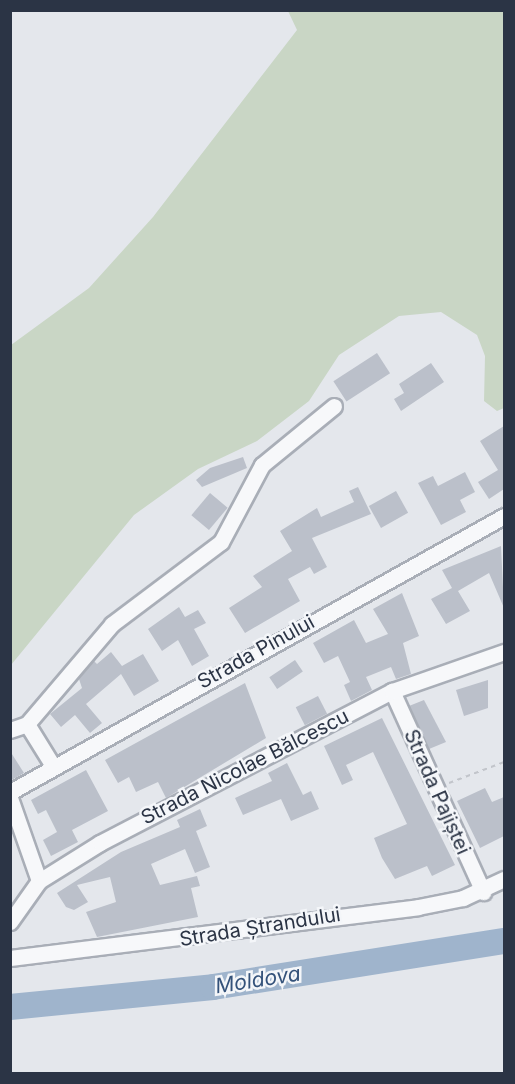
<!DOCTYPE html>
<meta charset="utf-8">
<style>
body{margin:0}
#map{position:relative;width:515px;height:1084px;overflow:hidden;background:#e4e7ec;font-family:Inter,sans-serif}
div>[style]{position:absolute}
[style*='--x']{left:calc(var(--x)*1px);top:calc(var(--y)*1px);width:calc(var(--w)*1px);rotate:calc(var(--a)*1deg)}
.green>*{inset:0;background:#c9d6c5}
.river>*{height:26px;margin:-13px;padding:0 13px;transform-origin:13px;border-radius:13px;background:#9fb4cc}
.building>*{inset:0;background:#bbc0ca;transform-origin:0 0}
.path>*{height:2px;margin-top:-1px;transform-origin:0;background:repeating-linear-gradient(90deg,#c2c5cb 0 4.5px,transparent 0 9px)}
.roads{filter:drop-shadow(2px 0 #a9aeb7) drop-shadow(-2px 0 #a9aeb7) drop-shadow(0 2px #a9aeb7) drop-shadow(0 -2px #a9aeb7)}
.minor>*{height:15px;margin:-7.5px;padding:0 7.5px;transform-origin:7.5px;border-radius:7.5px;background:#f7f8fa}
span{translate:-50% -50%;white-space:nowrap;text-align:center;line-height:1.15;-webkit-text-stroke:5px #f4f6f9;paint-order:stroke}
.street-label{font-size:20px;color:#2b3445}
.water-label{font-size:21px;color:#34527a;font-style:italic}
.frame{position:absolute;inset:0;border:12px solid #2b3445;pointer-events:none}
</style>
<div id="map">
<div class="green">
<div style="clip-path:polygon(288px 11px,504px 11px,504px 408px,497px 411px,484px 401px,485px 356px,477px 335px,441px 312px,399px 316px,339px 355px,309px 401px,257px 441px,198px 469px,134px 515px,11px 665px,11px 345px,89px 288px,153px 217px,297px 30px)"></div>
</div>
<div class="river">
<div style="--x:10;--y:1007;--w:204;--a:-5.6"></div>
<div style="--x:213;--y:987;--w:295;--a:-9"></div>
</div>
<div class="building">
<div style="left:377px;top:353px;width:24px;height:52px;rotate:57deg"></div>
<div style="clip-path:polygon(431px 363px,444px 382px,401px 411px,394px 399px,404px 393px,399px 384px)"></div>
<div style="clip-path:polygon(504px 426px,504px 489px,489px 499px,478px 482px,498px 470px,480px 441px)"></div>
<div style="clip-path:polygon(243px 457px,247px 468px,202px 487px,196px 480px,210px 468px)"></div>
<div style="clip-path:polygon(465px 472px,475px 492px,460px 500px,466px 512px,441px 525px,418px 483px,433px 476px,438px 486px)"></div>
<div style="clip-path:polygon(358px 487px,371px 514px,312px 538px,327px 567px,314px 574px,310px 567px,288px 579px,300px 601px,245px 633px,229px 608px,262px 587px,253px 576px,292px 551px,280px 531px,317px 508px,321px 517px,354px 502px,349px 491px)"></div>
<div style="left:396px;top:491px;width:25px;height:31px;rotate:61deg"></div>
<div style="left:210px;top:493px;width:23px;height:29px;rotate:40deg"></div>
<div style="clip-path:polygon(501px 546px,504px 608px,489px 573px,458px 591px,470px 611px,446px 624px,431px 599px,452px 588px,442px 570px)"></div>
<div style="clip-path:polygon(402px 593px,419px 636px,403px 643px,411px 674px,396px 679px,391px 667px,366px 677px,372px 690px,351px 701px,344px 685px,350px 682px,338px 656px,324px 663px,313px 643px,354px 620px,366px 643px,388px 634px,373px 609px)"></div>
<div style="clip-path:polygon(179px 607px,185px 617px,198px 610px,206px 623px,194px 629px,209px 656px,192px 666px,178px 640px,162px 651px,148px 629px)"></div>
<div style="clip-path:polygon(111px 652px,122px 666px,143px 654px,159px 681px,134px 696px,121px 674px,86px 704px,102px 723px,90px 733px,75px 715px,61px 727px,50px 714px,82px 688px,79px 679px,94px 661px,97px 664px)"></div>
<div style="left:295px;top:660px;width:14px;height:31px;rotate:56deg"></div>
<div style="clip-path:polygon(488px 680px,488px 708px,464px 716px,456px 690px)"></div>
<div style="clip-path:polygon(245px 683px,266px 738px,166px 798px,158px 782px,136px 792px,129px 777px,118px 783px,105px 760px)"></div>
<div style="left:318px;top:696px;width:20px;height:25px;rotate:63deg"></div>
<div style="clip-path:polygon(424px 700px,446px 742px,429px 749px,409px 706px)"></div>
<div style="clip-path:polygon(382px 718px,455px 865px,432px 876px,427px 866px,395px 879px,382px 858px,374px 838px,407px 824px,373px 752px,346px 765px,353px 780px,342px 785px,324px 746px)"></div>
<div style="clip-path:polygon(10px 751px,24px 773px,10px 781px)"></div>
<div style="clip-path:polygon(287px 763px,303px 795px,311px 791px,319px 809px,291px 821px,281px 799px,243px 815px,235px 798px,272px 781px,268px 773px)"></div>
<div style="clip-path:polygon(86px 770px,108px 811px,72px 830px,78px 842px,51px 856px,43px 840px,57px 832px,46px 810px,38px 814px,31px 800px)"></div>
<div style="clip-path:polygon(485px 788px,492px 802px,504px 797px,504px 836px,480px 848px,457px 801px)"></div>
<div style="clip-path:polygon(200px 809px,207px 826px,196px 831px,210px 867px,195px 873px,185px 849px,151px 864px,160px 885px,197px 876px,200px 886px,191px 888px,198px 917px,97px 937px,86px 912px,116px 902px,110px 877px,77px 885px,88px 902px,74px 910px,66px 907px,57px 893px,121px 852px,180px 827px,177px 820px)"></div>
</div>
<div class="path">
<div style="--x:449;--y:783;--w:59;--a:-20.9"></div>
</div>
<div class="roads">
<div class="minor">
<div style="--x:392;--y:691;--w:221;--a:65.6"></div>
<div style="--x:27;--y:724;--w:131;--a:-49.6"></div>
<div style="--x:112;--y:624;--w:136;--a:-37"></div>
<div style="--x:221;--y:542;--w:87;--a:-62"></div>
<div style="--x:262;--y:465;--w:93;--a:-39.3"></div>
<div style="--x:10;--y:730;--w:18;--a:-19"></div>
<div style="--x:27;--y:724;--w:49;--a:58.2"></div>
<div style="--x:10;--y:792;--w:566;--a:-29.19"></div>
<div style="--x:10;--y:798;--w:88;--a:70.7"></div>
<div style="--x:10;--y:922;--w:50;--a:-54.7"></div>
<div style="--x:39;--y:881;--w:72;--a:-31.9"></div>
<div style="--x:100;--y:843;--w:329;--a:-27.5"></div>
<div style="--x:392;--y:691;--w:119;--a:-19.2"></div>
<div style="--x:10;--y:958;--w:411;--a:-7.1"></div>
<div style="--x:418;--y:907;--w:46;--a:-11.3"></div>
<div style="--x:463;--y:898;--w:45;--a:-24.9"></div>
</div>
</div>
<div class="street-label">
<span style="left:256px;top:652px;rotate:-29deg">Strada Pinului</span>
<span style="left:245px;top:767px;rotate:-27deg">Strada Nicolae Bălcescu</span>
<span style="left:437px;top:792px;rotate:66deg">Strada Pajiștei</span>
<span style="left:260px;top:927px;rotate:-9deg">Strada Ștrandului</span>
</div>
<div class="water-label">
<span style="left:258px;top:980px;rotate:-9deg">Moldova</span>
</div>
<div class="frame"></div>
</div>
